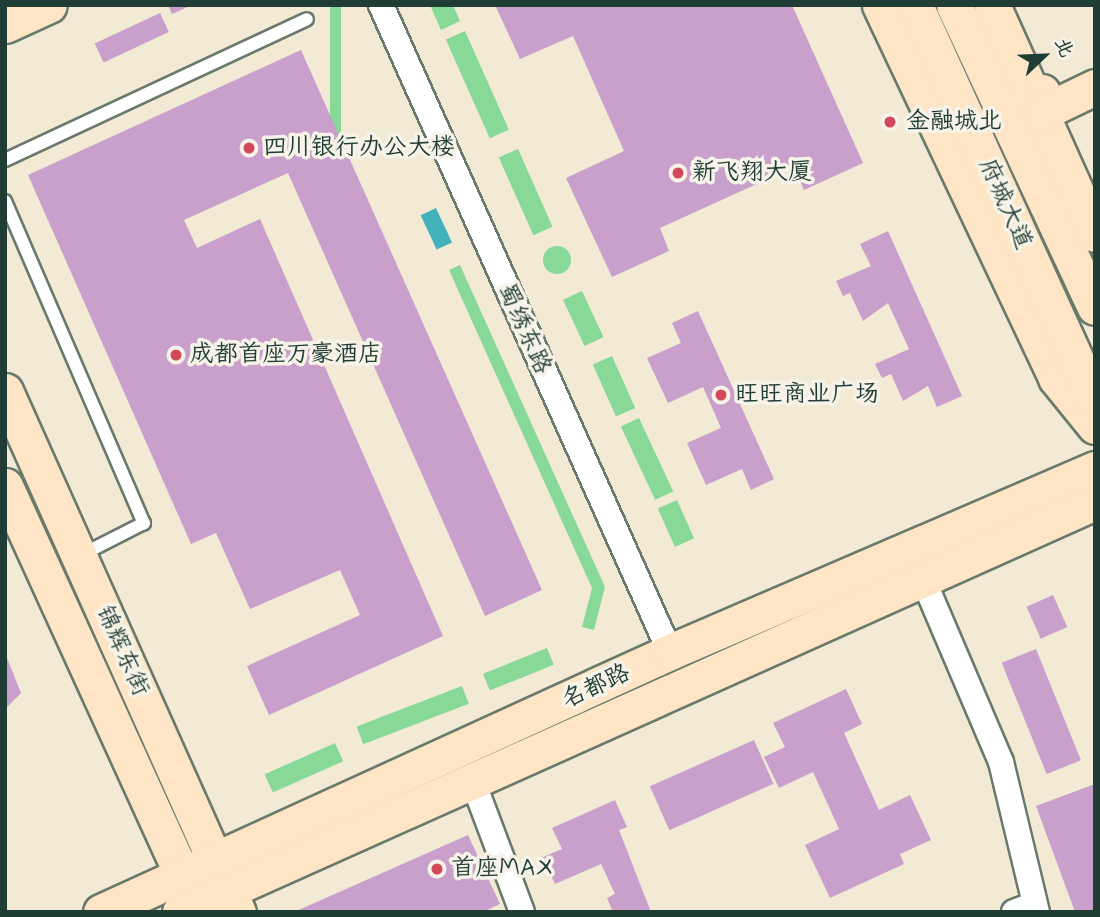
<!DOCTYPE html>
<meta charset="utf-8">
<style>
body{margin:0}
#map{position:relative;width:1100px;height:917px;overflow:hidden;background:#f2ead5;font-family:Mynerve,"LXGW WenKai TC",sans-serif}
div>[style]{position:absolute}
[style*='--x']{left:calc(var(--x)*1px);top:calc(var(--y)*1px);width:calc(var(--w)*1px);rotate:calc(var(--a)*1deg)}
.green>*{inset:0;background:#88d898;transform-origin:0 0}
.round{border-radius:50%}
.water>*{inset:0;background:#42b2ba;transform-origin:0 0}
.building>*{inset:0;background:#c8a0cb;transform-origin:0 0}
.roads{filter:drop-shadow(2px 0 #697a6c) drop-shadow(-2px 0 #697a6c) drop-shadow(0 2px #697a6c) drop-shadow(0 -2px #697a6c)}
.lane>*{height:12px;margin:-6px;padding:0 6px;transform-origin:6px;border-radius:6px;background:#fff}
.street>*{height:24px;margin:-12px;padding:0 12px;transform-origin:12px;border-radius:12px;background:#fff}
.secondary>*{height:35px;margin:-17.5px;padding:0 17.5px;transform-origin:17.5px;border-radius:17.5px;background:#fde5c5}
.dots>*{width:19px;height:19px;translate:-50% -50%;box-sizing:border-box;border:4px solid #f7f3e8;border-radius:50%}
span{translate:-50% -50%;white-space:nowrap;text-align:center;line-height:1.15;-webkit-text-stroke:7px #f7f3e8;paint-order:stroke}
.poi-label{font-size:24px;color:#1f3d34}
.left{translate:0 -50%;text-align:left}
.street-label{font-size:24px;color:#1f3d34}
.frame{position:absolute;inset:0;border:7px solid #1f3d34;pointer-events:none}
.north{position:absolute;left:1009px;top:21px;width:70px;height:70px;-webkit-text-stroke:5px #f7f3e8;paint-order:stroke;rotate:67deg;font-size:19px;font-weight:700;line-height:28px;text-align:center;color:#1f3d34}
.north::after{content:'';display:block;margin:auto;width:24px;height:32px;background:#1f3d34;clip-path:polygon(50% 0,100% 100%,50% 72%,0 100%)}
</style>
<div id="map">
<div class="green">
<div style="left:330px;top:5px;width:11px;height:200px"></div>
<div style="clip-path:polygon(430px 5px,453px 5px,460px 21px,441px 30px)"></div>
<div style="left:465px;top:31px;width:108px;height:21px;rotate:66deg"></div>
<div style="left:518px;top:149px;width:85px;height:21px;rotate:66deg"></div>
<div class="round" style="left:543px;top:246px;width:28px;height:28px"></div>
<div style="clip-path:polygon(460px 265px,605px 587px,594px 630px,582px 627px,592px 588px,449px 270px)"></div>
<div style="left:582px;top:291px;width:51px;height:21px;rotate:65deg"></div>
<div style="left:612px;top:356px;width:57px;height:21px;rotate:66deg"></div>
<div style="left:639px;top:418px;width:81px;height:20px;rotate:65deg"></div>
<div style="left:677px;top:500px;width:42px;height:21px;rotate:66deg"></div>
<div style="left:547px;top:648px;width:18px;height:69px;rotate:68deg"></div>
<div style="left:462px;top:686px;width:19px;height:113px;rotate:69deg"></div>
<div style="left:335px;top:743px;width:20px;height:77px;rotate:66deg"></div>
</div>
<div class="water">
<div style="left:436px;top:208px;width:38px;height:17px;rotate:65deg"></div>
</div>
<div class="building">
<div style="clip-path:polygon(168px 5px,192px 5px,172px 14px)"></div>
<div style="clip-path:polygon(495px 5px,792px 5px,863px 163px,804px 190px,794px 167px,660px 228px,669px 251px,612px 277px,566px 178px,624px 151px,573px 36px,520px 59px)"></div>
<div style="left:160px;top:13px;width:21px;height:72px;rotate:65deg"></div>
<div style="clip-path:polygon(301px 50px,542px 590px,485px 616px,288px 173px,184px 220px,197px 248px,260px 219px,443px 636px,269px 715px,247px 666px,360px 615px,340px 570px,250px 609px,216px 533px,191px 544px,28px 175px)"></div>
<div style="clip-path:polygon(888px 231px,962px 396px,937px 407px,928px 386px,903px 401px,891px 374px,882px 378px,875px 364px,909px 349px,888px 303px,863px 321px,850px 293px,843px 296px,836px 281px,871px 266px,860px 244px)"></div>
<div style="clip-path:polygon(698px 311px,774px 479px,751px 490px,742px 469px,706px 485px,687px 443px,721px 428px,703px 387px,668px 403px,647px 358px,681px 343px,672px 323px)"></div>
<div style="left:1053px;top:595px;width:35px;height:29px;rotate:66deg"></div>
<div style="left:1036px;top:649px;width:120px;height:37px;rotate:68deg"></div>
<div style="clip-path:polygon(5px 653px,21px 693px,5px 709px)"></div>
<div style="clip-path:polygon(846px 689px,862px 724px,844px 733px,879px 810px,910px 795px,931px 840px,900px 854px,904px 864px,830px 898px,805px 845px,839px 829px,813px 772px,779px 788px,764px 757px,785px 747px,773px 723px)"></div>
<div style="left:754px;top:740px;width:48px;height:114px;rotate:66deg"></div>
<div style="clip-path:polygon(1095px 784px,1095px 912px,1075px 912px,1036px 806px)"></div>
<div style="clip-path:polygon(615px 800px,627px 827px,619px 830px,651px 912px,613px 912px,607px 898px,615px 894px,601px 864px,555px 884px,543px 857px,562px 849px,552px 828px)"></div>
<div style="clip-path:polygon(468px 835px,500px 904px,483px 912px,294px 912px)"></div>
</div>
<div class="roads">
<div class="lane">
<div style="--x:5;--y:160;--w:333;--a:-25"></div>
<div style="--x:5;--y:201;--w:351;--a:66.7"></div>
<div style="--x:144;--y:523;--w:73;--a:153.1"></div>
</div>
<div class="street">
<div style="--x:381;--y:5;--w:709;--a:65.93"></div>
<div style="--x:917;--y:565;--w:214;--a:66.9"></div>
<div style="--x:1001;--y:762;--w:154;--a:76.5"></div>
<div style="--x:472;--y:779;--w:142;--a:69.4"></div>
<div style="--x:1014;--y:912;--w:22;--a:-21"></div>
</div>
<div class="secondary">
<div style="--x:880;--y:5;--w:412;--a:64.7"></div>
<div style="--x:1056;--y:378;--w:62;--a:50.9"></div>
<div style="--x:915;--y:5;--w:436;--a:65.6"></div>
<div style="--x:954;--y:5;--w:333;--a:65"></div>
<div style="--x:992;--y:5;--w:251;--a:65.8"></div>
<div style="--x:5;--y:25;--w:48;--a:-24.4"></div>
<div style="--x:1042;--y:92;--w:21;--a:93"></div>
<div style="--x:1041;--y:113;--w:60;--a:-25.7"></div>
<div style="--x:5;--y:391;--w:571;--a:65.91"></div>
<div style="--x:5;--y:486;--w:448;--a:65.5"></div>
<div style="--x:101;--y:912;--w:626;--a:-24.56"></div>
<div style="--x:670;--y:652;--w:463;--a:-23.3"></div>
<div style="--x:180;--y:912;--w:1003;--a:-24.14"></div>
</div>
</div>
<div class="dots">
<div style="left:890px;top:122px;background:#d1495b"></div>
<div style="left:249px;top:148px;background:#d1495b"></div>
<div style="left:678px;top:173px;background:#d1495b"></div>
<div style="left:176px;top:355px;background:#d1495b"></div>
<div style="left:721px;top:395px;background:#d1495b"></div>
<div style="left:437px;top:869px;background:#d1495b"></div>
</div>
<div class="poi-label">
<span class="left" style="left:906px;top:122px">金融城北</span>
<span class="left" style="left:263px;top:148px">四川银行办公大楼</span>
<span class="left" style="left:692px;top:173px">新飞翔大厦</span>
<span class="left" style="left:190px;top:355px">成都首座万豪酒店</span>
<span class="left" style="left:735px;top:395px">旺旺商业广场</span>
<span class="left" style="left:451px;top:869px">首座MAX</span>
</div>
<div class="street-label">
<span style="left:1005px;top:204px;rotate:66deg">府城大道</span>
<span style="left:524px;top:329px;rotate:66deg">蜀绣东路</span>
<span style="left:122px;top:651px;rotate:66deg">锦辉东街</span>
<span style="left:596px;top:687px;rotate:-25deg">名都路</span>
</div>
<div class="frame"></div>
<div class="north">北</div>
</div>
